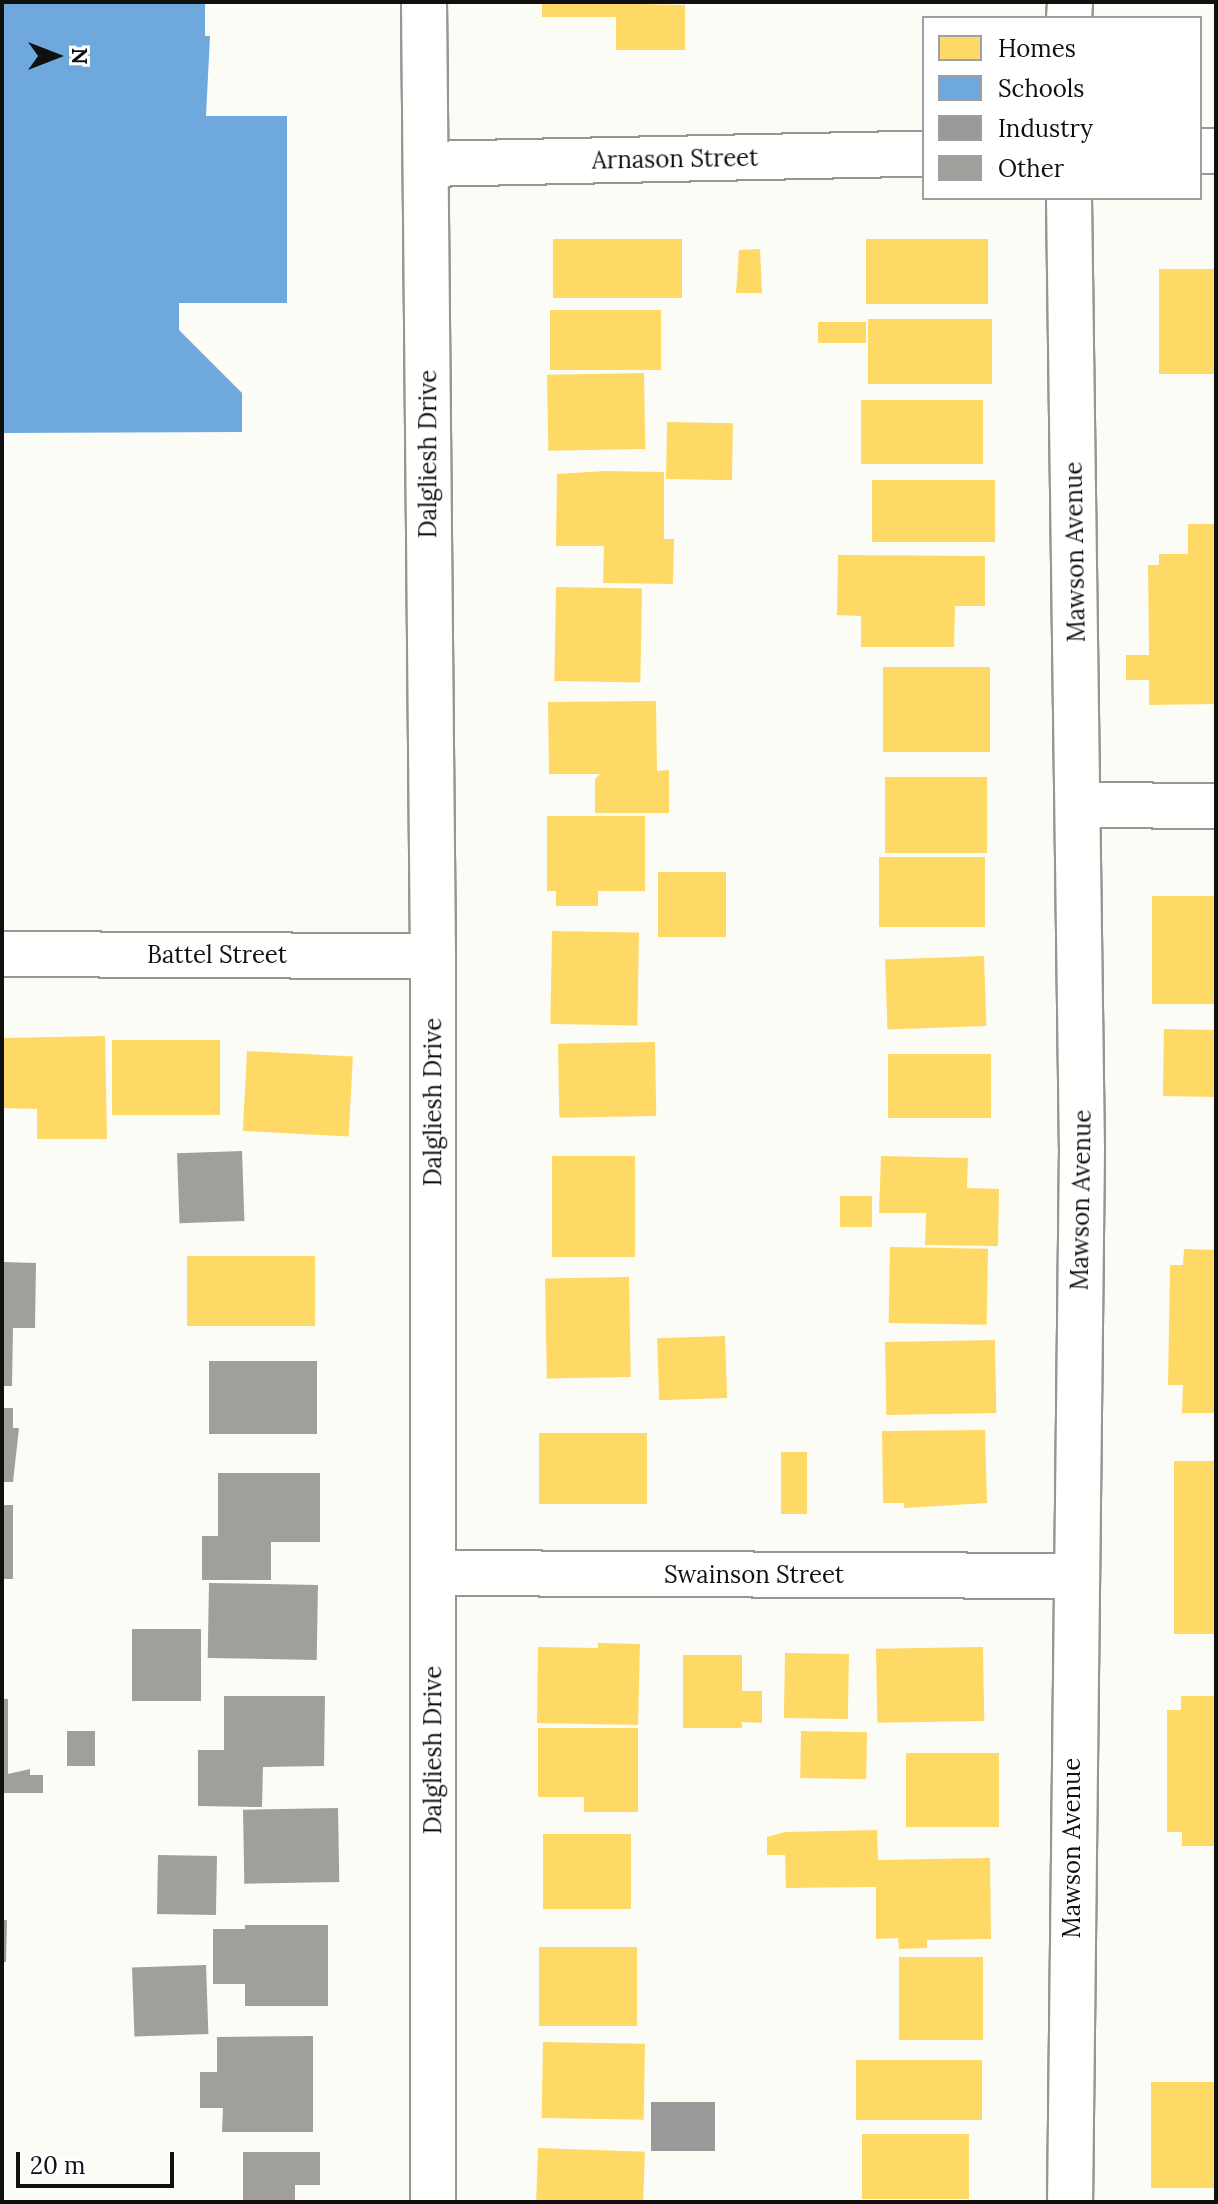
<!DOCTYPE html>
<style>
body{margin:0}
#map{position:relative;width:1218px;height:2204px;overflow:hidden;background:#fcfcf7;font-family:Lora,serif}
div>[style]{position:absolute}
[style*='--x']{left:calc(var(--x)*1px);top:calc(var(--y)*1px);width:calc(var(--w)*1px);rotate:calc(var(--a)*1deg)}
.homes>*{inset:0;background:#ffd966;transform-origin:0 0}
.schools>*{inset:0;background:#6fa8dc}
.industry>*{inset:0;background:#999;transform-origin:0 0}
.building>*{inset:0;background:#a09f9c;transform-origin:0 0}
.roads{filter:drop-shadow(2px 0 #969694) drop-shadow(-2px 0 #969694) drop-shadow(0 2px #969694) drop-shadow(0 -2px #969694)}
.minor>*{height:44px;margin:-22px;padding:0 22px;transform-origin:22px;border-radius:22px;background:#fffffe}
.tertiary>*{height:44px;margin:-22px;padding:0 22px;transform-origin:22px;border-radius:22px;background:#fffffe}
span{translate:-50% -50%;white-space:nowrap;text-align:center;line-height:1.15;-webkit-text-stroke:8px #fff;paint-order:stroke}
.street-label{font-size:24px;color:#101010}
.frame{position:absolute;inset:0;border:4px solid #101010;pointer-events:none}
.legend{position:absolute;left:922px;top:16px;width:280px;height:184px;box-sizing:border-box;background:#fff;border:2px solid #9f9f9f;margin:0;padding:10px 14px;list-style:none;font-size:24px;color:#101010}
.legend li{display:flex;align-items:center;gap:16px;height:40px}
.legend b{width:40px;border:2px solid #9f9f9f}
.north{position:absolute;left:16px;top:16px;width:80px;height:80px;-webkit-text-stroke:6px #fff;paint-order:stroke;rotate:90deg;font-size:22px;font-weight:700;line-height:32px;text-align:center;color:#101010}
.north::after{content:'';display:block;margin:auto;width:28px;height:36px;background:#101010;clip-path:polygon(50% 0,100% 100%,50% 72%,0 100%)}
.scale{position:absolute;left:16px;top:2152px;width:158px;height:36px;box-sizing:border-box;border:4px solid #101010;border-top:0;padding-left:10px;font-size:24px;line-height:28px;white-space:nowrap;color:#101010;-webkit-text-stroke:6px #fff;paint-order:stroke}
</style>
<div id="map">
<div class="homes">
<div style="clip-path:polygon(542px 2px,685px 5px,685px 50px,616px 50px,616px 17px,542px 17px)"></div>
<div style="left:553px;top:239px;width:129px;height:59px"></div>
<div style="left:866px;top:239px;width:122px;height:65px"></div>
<div style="clip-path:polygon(760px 249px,762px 293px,736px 293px,739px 250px)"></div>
<div style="left:1216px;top:269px;width:105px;height:57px;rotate:90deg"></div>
<div style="left:661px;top:310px;width:60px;height:111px;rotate:90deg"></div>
<div style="left:868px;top:319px;width:124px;height:65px"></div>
<div style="left:818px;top:322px;width:48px;height:21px"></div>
<div style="left:644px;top:373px;width:76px;height:97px;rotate:89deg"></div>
<div style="left:861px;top:400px;width:122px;height:64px"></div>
<div style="left:667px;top:422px;width:66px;height:57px;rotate:1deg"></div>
<div style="clip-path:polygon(605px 471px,664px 472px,664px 539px,674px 539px,673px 584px,603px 583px,604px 546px,556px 546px,557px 474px)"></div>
<div style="left:872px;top:480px;width:123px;height:62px"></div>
<div style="clip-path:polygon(1188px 524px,1216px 524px,1216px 704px,1149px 705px,1149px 680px,1126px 680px,1126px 655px,1149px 655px,1148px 565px,1159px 565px,1159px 554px,1188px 554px)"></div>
<div style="clip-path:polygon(838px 555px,985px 556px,985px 606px,955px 606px,954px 647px,861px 647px,861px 616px,837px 615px)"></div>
<div style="left:556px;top:587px;width:86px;height:94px;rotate:1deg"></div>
<div style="left:883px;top:667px;width:107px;height:85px"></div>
<div style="clip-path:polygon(656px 701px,657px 771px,669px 770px,669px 813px,595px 813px,595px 779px,600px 774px,549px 774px,548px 702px)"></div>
<div style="left:885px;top:777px;width:102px;height:76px"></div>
<div style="clip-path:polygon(547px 816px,645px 816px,645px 891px,598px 891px,598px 906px,556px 906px,556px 891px,547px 891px)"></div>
<div style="left:879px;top:857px;width:106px;height:70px"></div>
<div style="left:658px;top:872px;width:68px;height:65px"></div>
<div style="left:1152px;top:896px;width:64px;height:108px"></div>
<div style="left:552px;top:931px;width:87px;height:93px;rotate:1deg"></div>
<div style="left:984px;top:956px;width:70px;height:99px;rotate:88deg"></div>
<div style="left:1164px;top:1029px;width:52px;height:67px;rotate:1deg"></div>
<div style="clip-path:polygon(105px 1036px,107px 1139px,37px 1139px,37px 1109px,2px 1108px,2px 1038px)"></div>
<div style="left:112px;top:1040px;width:108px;height:75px"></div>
<div style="left:655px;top:1042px;width:74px;height:97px;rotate:89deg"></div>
<div style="left:247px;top:1051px;width:106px;height:80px;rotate:3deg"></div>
<div style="left:888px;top:1054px;width:103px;height:64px"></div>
<div style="left:552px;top:1156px;width:83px;height:101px"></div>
<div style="clip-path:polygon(881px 1156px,968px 1158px,967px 1188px,999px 1189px,998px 1246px,925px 1245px,926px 1213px,879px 1213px)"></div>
<div style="left:840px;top:1196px;width:32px;height:31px"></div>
<div style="left:890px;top:1247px;width:98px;height:76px;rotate:1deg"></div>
<div style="clip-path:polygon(1184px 1249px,1216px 1250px,1216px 1413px,1182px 1413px,1183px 1385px,1168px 1385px,1170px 1265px,1183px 1265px)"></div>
<div style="left:187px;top:1256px;width:128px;height:70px"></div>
<div style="left:629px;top:1277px;width:100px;height:84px;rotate:89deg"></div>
<div style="left:725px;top:1336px;width:62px;height:68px;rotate:88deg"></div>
<div style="left:995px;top:1340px;width:73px;height:110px;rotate:89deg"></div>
<div style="clip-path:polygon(985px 1430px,987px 1503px,904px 1508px,904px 1503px,883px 1503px,882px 1431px)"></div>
<div style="left:539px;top:1433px;width:108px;height:71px"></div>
<div style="left:781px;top:1452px;width:26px;height:62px"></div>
<div style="left:1174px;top:1461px;width:42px;height:173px"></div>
<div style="clip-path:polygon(598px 1643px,640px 1644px,638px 1725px,537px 1723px,538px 1647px,598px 1648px)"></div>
<div style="left:983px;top:1647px;width:74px;height:107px;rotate:89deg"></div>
<div style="left:785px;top:1653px;width:64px;height:65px;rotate:1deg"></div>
<div style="clip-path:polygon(683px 1655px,742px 1655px,742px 1691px,762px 1691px,762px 1723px,742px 1722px,742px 1728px,683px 1728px)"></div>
<div style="clip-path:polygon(1181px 1696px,1216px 1696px,1216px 1846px,1182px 1846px,1182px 1832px,1167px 1832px,1167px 1710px,1181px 1710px)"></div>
<div style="clip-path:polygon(538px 1728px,638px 1728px,638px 1812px,584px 1812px,584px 1797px,538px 1797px)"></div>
<div style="left:801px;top:1731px;width:66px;height:47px;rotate:1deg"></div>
<div style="left:906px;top:1753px;width:93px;height:74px"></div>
<div style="clip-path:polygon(877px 1830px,878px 1860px,990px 1858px,991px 1939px,927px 1940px,927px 1948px,899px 1949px,898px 1938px,876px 1939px,876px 1887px,786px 1888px,785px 1855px,767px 1855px,767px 1837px,785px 1832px)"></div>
<div style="left:543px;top:1834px;width:88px;height:75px"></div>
<div style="left:539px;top:1947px;width:98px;height:79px"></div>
<div style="left:899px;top:1957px;width:84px;height:83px"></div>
<div style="left:543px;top:2042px;width:102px;height:76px;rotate:1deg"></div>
<div style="left:856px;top:2060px;width:126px;height:60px"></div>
<div style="left:1151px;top:2082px;width:65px;height:106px"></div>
<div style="left:862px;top:2134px;width:107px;height:65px"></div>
<div style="left:538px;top:2148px;width:107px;height:54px;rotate:2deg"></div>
</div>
<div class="schools">
<div style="clip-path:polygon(2px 2px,205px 2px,205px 36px,210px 36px,206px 116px,287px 116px,287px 303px,179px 303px,179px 330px,242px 393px,242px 432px,2px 433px)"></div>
</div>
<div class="industry">
<div style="left:651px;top:2102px;width:64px;height:49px"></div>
</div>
<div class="building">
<div style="left:242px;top:1151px;width:70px;height:65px;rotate:88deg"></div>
<div style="clip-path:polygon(2px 1262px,36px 1263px,35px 1328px,13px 1328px,12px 1386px,2px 1386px)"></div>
<div style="left:209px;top:1361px;width:108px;height:73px"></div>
<div style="clip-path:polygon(2px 1408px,13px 1408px,13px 1428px,19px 1428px,13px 1482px,2px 1482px)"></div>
<div style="clip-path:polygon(218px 1473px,320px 1473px,320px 1542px,271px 1542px,271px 1580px,202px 1580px,202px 1536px,218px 1536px)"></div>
<div style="left:2px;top:1505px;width:11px;height:74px"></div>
<div style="left:209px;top:1583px;width:109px;height:75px;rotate:1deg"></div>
<div style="left:132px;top:1629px;width:69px;height:72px"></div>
<div style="clip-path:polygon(224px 1696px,325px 1696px,324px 1766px,263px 1767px,262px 1807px,198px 1806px,198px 1750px,224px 1750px)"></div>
<div style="clip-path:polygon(2px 1699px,8px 1699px,8px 1774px,30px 1769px,30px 1775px,43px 1775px,43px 1793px,4px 1793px)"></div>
<div style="left:67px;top:1731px;width:28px;height:35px"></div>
<div style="left:338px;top:1808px;width:74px;height:95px;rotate:89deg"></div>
<div style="left:158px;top:1855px;width:59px;height:59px;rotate:1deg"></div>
<div style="clip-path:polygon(2px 1920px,7px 1920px,6px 1962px,2px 1962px)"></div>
<div style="clip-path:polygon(245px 1925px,328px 1925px,328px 2006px,245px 2006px,245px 1984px,213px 1984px,213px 1929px,245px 1929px)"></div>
<div style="left:206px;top:1965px;width:69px;height:74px;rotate:88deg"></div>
<div style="clip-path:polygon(313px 2036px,313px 2132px,222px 2132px,223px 2108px,200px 2108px,200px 2072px,217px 2072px,217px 2037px)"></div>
<div style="clip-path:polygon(243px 2152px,320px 2152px,320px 2185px,295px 2185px,295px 2202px,243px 2202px)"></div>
</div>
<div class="roads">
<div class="minor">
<div style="--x:1069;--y:18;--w:16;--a:-86"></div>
<div style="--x:1069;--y:198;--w:951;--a:89.22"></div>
<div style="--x:1082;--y:1149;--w:1053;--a:90.65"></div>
<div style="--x:1080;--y:805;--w:136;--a:0.4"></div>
<div style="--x:2;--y:954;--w:431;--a:0.3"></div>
<div style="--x:433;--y:1573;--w:641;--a:0.27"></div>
</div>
<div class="tertiary">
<div style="--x:424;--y:2;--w:954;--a:89.46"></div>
<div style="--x:433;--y:956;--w:1246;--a:90"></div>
<div style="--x:1200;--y:151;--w:16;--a:0"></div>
<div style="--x:426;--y:164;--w:498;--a:-1.2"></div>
</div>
</div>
<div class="street-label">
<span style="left:675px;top:159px;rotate:-1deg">Arnason Street</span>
<span style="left:428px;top:454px;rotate:-90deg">Dalgliesh Drive</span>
<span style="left:1075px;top:552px;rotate:-91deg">Mawson Avenue</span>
<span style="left:217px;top:955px">Battel Street</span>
<span style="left:433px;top:1102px;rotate:-90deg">Dalgliesh Drive</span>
<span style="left:1081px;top:1200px;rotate:-89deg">Mawson Avenue</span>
<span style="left:754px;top:1575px">Swainson Street</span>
<span style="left:433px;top:1750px;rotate:-90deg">Dalgliesh Drive</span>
<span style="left:1072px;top:1848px;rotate:-90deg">Mawson Avenue</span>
</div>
<div class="frame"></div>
<ul class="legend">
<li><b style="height:22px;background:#ffd966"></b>Homes</li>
<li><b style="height:22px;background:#6fa8dc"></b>Schools</li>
<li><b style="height:22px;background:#999"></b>Industry</li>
<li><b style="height:22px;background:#a09f9c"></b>Other</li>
</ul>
<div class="north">N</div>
<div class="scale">20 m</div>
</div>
